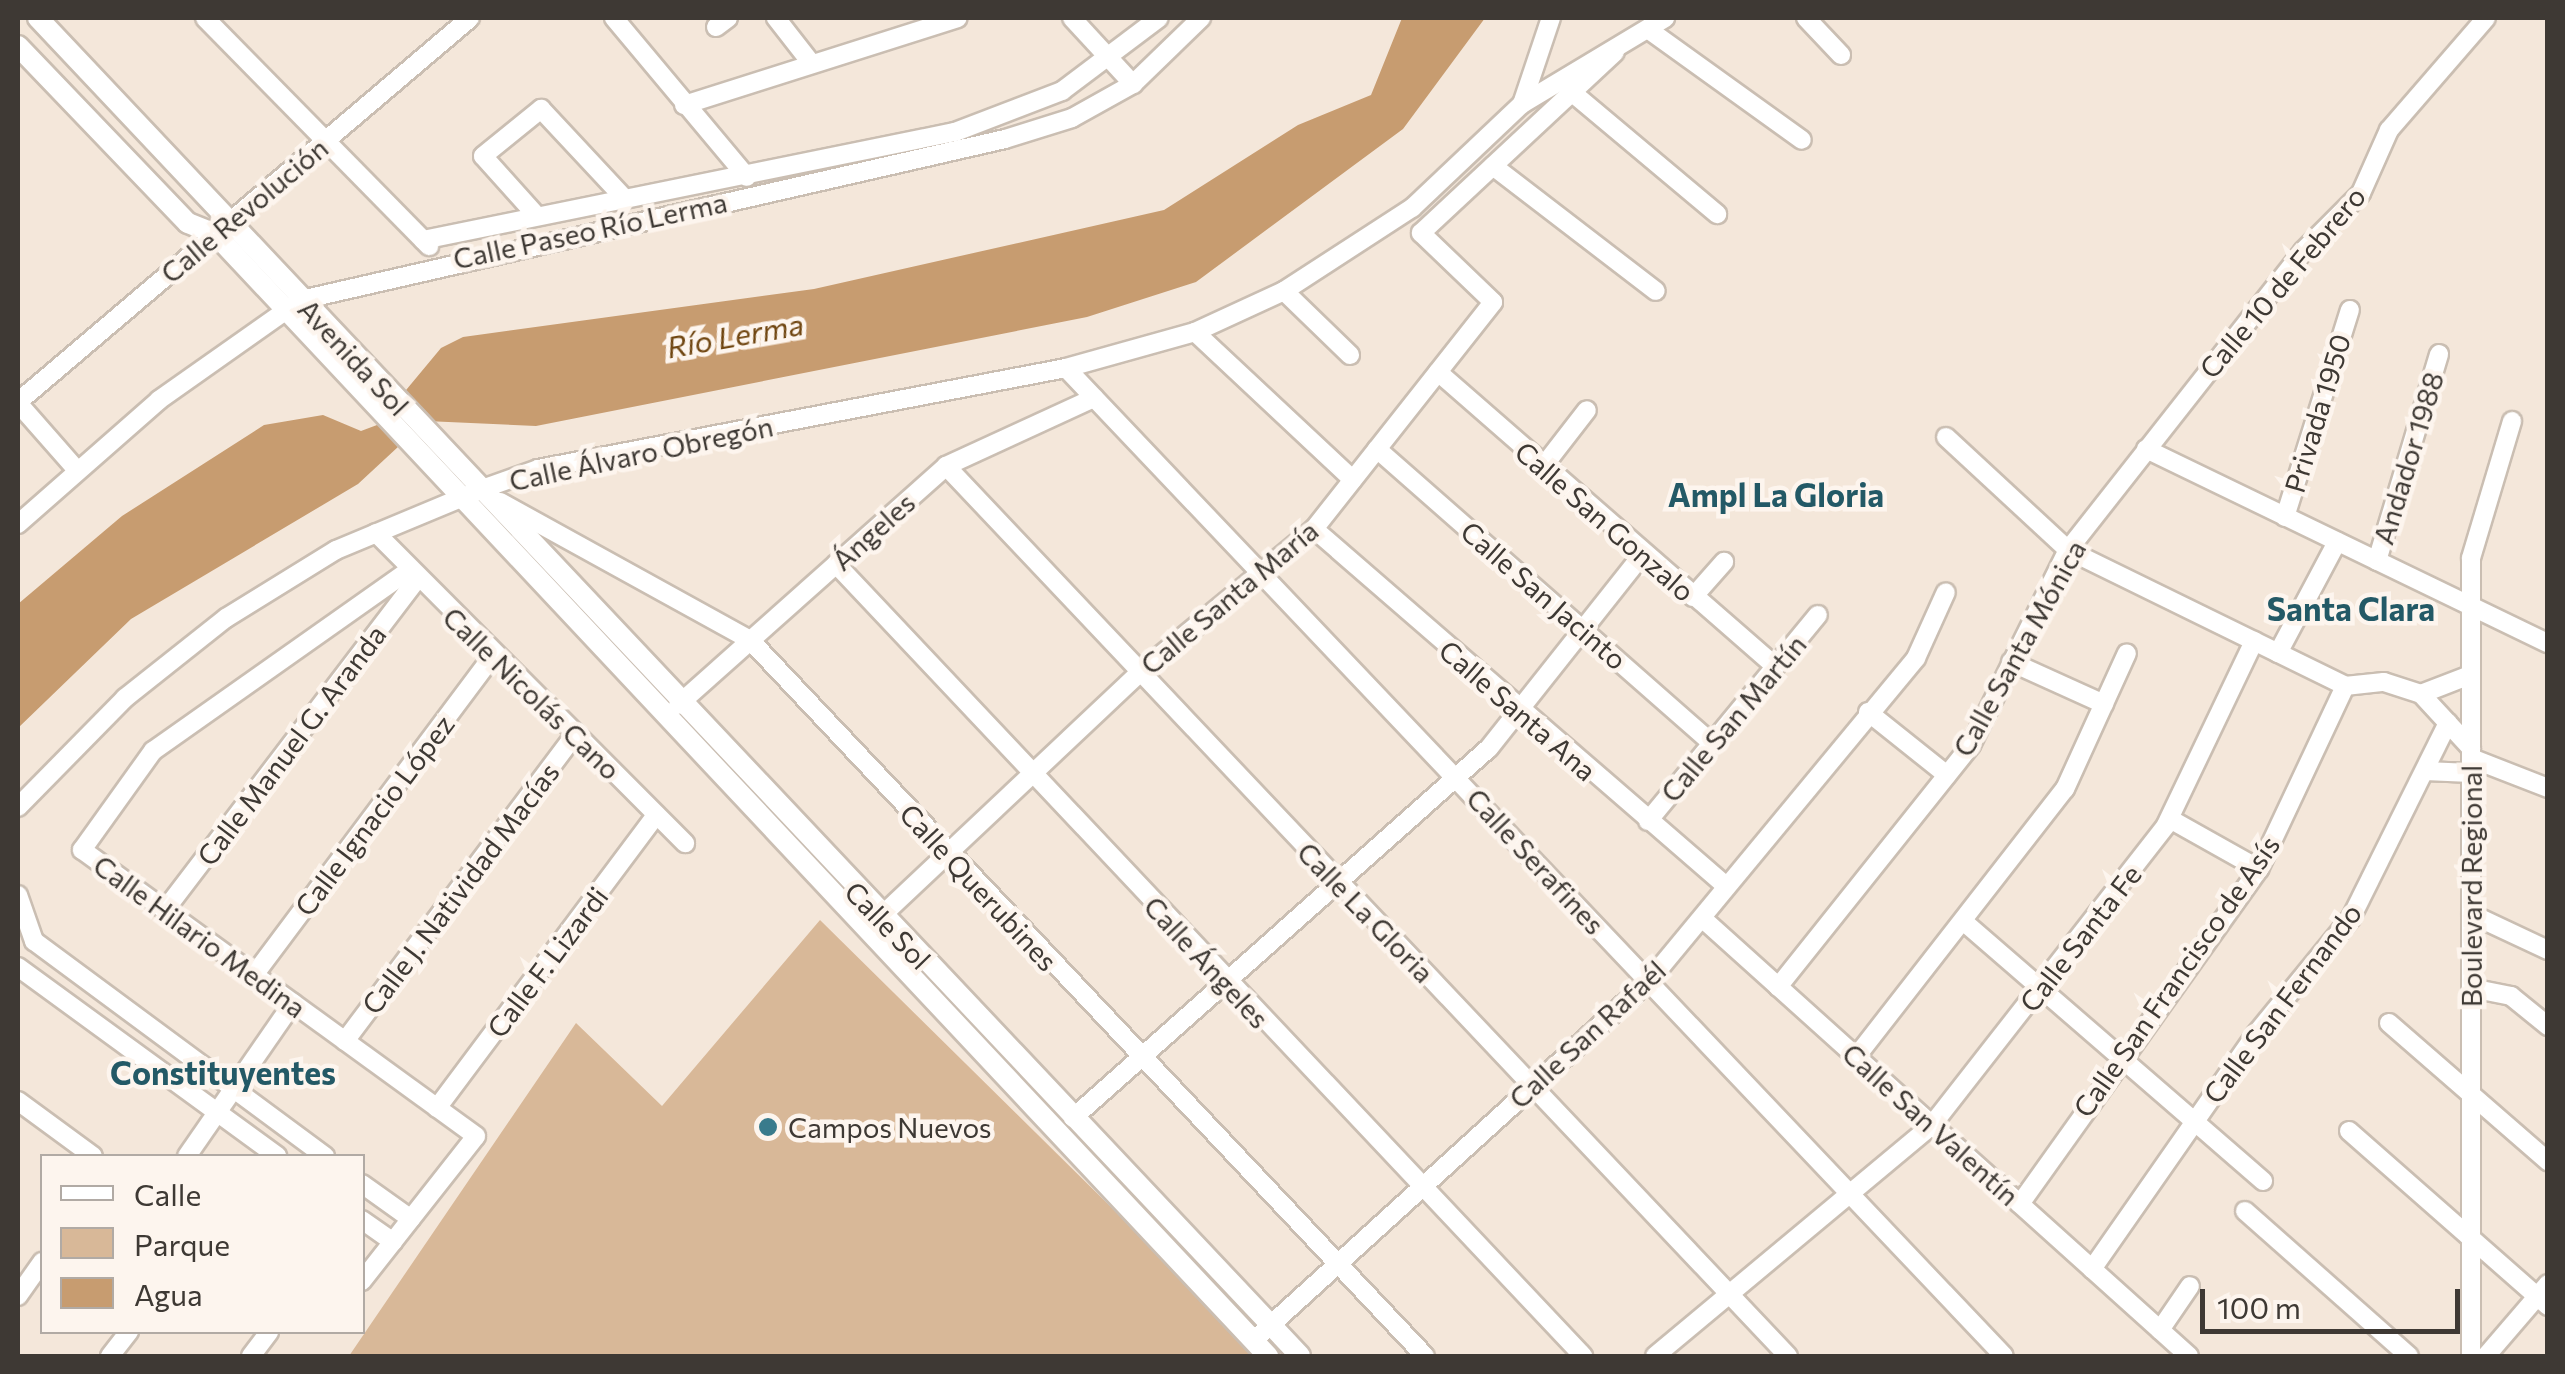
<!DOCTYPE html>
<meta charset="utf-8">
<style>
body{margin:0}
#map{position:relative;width:2565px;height:1374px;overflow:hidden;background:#f4e7da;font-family:Commissioner,sans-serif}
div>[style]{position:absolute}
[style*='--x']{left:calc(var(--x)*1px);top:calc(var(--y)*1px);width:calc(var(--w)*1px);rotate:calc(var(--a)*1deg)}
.green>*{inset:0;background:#d8b898}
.water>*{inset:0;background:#c79c70}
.roads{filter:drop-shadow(2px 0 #cabeb2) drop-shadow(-2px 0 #cabeb2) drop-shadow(0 2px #cabeb2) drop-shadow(0 -2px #cabeb2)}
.minor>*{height:18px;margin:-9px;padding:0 9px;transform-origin:9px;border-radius:9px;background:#fff}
.tertiary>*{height:20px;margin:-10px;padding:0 10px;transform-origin:10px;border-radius:10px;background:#fff}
.dots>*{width:28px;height:28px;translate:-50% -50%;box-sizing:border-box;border:5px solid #fdf5ee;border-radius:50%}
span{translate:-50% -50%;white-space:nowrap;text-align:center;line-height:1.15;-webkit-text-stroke:9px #fdf5ee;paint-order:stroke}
.street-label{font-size:28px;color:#3e3934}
.poi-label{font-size:28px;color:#3e3934}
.left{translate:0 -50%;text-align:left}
.water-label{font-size:30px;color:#704611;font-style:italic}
.quarter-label{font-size:32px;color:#235966;font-weight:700}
.frame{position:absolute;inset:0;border:20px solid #3e3934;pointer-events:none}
.legend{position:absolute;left:40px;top:1154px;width:325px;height:180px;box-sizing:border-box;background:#fdf5ee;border:2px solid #b1aaa4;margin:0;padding:12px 18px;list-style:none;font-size:30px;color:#3e3934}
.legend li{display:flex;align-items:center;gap:20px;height:50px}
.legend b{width:50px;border:2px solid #b1aaa4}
.scale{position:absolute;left:2200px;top:1289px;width:260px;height:45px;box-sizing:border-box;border:5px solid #3e3934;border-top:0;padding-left:12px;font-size:30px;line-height:35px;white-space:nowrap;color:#3e3934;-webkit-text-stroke:8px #fdf5ee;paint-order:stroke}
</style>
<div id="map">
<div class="green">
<div style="clip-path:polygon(820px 920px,1262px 1356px,349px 1356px,576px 1023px,662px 1106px)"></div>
</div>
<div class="water">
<div style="clip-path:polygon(1402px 18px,1485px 18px,1403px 129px,1196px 282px,1087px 317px,536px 426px,426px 421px,358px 484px,131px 619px,18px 728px,18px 604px,122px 516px,264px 425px,323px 415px,361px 431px,377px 425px,441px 348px,463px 337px,814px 289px,1164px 210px,1298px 125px,1371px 95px)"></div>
</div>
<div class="roads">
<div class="minor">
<div style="--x:205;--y:18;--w:320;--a:45.5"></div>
<div style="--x:614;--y:18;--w:207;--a:50.1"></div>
<div style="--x:776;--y:18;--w:58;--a:52"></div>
<div style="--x:1072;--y:18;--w:90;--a:47.3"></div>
<div style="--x:1806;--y:18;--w:51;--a:46.6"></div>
<div style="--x:716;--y:27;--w:15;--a:-37"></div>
<div style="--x:1649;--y:30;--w:188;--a:35.7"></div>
<div style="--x:1574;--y:94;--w:187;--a:40"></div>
<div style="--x:1522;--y:104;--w:167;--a:-31"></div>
<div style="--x:684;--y:105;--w:287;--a:-17.6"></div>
<div style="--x:1493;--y:166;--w:205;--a:37.5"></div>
<div style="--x:536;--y:215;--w:79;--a:-131.9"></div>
<div style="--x:483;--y:156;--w:75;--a:-39"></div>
<div style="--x:541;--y:109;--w:122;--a:47"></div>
<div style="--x:423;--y:240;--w:543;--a:-11.48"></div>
<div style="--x:955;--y:132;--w:115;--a:-21"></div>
<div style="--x:1062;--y:91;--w:121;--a:-37"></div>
<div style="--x:1284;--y:291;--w:92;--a:44.1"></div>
<div style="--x:1195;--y:332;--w:216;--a:43.1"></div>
<div style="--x:1066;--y:368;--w:1362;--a:46.49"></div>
<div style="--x:1438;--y:372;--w:447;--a:41.1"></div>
<div style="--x:18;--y:402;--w:593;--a:-40.35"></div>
<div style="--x:18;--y:403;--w:88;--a:48.7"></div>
<div style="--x:1946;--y:437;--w:166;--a:42.8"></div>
<div style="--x:2068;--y:550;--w:309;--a:26.1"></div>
<div style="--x:2345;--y:686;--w:39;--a:-6"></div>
<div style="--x:2384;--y:682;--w:39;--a:18"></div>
<div style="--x:2421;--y:694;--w:74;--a:47.2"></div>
<div style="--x:1377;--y:449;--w:444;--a:41.3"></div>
<div style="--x:2146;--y:449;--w:446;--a:25.8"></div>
<div style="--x:946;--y:466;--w:1225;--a:46.59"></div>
<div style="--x:1542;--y:468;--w:73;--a:-52.2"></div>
<div style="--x:500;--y:502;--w:286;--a:28.9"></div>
<div style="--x:750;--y:640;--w:984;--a:46.69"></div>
<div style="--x:2285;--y:517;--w:217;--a:-72.6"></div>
<div style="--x:18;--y:524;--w:188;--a:-41.3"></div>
<div style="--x:159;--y:400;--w:174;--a:-35.2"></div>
<div style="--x:301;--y:300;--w:722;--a:-12.88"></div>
<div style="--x:1005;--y:139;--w:70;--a:-17.4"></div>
<div style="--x:1072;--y:118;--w:70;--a:-29.1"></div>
<div style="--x:1133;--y:84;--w:95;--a:-44.1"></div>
<div style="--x:1314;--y:529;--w:545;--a:40.91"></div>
<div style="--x:376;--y:533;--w:438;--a:45.1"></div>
<div style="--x:2377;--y:561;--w:216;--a:-73.3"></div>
<div style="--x:836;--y:564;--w:1089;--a:46.67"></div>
<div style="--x:1693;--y:597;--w:47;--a:-48.5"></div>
<div style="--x:2278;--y:653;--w:126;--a:-62"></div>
<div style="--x:2011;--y:662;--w:102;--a:24.3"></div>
<div style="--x:2421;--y:694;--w:53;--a:-21.2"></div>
<div style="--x:678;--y:705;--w:359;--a:-41.7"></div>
<div style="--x:946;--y:466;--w:163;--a:-24.7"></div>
<div style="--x:1868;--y:712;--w:101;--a:38.6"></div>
<div style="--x:2471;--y:758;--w:83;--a:21.3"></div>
<div style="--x:2425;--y:771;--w:46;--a:2.5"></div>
<div style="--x:18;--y:807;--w:153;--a:-45.5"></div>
<div style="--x:125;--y:698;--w:129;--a:-38.4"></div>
<div style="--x:226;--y:618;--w:129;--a:-31.7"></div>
<div style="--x:336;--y:550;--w:161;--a:-22.6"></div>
<div style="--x:485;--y:488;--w:56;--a:-19.7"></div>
<div style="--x:538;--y:469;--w:538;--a:-10.83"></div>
<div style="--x:1066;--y:368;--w:134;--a:-15.6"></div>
<div style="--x:1195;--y:332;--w:98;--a:-24.7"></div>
<div style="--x:1284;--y:291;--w:153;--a:-33"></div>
<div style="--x:1412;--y:208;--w:151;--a:-43.4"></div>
<div style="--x:1522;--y:104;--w:91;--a:-71.4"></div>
<div style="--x:2170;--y:819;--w:102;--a:29.3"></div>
<div style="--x:1648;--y:821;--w:267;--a:-50.5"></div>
<div style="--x:18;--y:895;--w:49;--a:70.8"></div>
<div style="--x:34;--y:941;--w:362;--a:36.5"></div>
<div style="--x:165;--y:910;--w:416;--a:-52.7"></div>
<div style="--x:2471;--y:914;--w:85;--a:25.1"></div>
<div style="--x:1702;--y:918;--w:655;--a:41.97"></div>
<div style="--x:1963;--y:921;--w:397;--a:40.9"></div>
<div style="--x:874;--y:923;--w:363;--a:-43.3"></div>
<div style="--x:1138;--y:674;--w:228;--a:-39.5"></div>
<div style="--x:1314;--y:529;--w:289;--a:-51.7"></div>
<div style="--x:1493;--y:302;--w:100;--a:-136.2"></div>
<div style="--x:1421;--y:233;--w:265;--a:-43"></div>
<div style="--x:18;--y:967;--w:321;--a:36.1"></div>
<div style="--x:254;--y:975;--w:399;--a:-53.2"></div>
<div style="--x:1778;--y:987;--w:310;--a:-51.4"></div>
<div style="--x:1971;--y:745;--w:218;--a:-63.6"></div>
<div style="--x:2068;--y:550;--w:380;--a:-51.8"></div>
<div style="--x:2303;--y:251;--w:82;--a:-45"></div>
<div style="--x:2361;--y:193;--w:69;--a:-66"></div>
<div style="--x:2389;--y:130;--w:148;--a:-49.1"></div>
<div style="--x:2471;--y:988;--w:41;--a:11.3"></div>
<div style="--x:2511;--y:996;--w:48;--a:39"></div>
<div style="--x:2389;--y:1023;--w:211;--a:41"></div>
<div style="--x:345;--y:1041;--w:383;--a:-53.1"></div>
<div style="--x:1856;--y:1057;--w:340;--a:-52.1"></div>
<div style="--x:2065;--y:789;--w:149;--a:-65.5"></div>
<div style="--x:18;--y:1101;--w:93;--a:36.3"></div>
<div style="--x:437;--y:1108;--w:366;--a:-53.2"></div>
<div style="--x:1073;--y:1118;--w:557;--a:-41.65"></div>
<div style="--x:1489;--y:748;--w:248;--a:-51.6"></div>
<div style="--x:2349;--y:1131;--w:265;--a:41.3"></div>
<div style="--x:187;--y:1156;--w:186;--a:-55.3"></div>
<div style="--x:362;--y:1184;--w:60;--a:35.5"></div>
<div style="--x:2020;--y:1204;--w:412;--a:-54.5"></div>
<div style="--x:2259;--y:869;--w:202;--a:-64.8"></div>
<div style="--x:2245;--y:1211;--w:219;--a:41.5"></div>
<div style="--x:362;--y:1220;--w:38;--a:35"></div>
<div style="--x:2092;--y:1269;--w:287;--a:-55.1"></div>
<div style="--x:2256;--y:1034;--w:150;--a:-50.7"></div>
<div style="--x:2351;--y:918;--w:218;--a:-63.6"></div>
<div style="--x:362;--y:1281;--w:184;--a:-51.8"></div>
<div style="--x:476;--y:1136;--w:487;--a:-144"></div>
<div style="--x:82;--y:850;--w:122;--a:-54.4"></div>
<div style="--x:153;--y:751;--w:312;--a:-35.2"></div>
<div style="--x:18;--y:1296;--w:42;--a:-54.8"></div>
<div style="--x:2160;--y:1330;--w:53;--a:-55.7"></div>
<div style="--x:1253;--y:1341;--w:535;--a:-42.27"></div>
<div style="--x:1649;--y:981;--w:419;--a:-50.4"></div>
<div style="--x:1916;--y:658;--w:72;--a:-65.6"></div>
<div style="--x:110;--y:1356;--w:31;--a:-52"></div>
<div style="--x:251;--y:1356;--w:30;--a:-53"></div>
<div style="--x:1655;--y:1356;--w:361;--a:-39.8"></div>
<div style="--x:1932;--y:1125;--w:380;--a:-52"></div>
<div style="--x:2166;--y:825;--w:204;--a:-64.4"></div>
<div style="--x:2471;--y:1356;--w:798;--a:-90"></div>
<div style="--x:2471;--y:558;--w:143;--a:-73.3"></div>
<div style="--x:2486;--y:1356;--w:95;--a:-49.3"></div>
</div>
<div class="tertiary">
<div style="--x:38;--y:18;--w:1839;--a:46.67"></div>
<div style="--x:18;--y:46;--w:245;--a:46.2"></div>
<div style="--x:188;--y:223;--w:29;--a:22"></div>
<div style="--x:215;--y:234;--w:1539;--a:46.82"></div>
</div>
</div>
<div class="dots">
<div style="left:768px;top:1127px;background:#397b8c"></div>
</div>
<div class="street-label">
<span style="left:244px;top:210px;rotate:-40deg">Calle Revolución</span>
<span style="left:590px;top:230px;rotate:-12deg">Calle Paseo Río Lerma</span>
<span style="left:2282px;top:282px;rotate:-50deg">Calle 10 de Febrero</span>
<span style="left:354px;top:357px;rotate:47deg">Avenida Sol</span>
<span style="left:2317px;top:413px;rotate:-73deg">Privada 1950</span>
<span style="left:641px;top:453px;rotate:-12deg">Calle Álvaro Obregón</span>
<span style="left:2408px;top:458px;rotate:-73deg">Andador 1988</span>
<span style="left:1605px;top:521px;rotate:41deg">Calle San Gonzalo</span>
<span style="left:873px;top:531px;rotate:-42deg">Ángeles</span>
<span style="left:1544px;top:595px;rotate:41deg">Calle San Jacinto</span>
<span style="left:1229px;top:597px;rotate:-40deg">Calle Santa María</span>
<span style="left:2019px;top:648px;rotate:-61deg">Calle Santa Mónica</span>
<span style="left:532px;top:693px;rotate:44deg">Calle Nicolás Cano</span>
<span style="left:1518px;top:710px;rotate:41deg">Calle Santa Ana</span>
<span style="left:1733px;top:718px;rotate:-50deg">Calle San Martín</span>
<span style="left:291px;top:745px;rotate:-53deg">Calle Manuel G. Aranda</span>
<span style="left:374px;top:815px;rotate:-53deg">Calle Ignacio López</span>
<span style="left:1536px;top:861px;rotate:47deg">Calle Serafines</span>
<span style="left:2471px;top:886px;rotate:-90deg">Boulevard Regional</span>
<span style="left:979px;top:887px;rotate:47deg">Calle Querubines</span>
<span style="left:460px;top:888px;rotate:-53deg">Calle J. Natividad Macías</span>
<span style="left:1366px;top:912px;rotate:46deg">Calle La Gloria</span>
<span style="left:888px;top:925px;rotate:46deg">Calle Sol</span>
<span style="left:200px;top:936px;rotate:36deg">Calle Hilario Medina</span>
<span style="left:2080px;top:938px;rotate:-52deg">Calle Santa Fe</span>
<span style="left:547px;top:962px;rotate:-53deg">Calle F. Lizardi</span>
<span style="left:1207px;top:962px;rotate:47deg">Calle Ángeles</span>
<span style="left:2176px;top:976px;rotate:-55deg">Calle San Francisco de Asís</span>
<span style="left:2282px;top:1003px;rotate:-53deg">Calle San Fernando</span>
<span style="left:1587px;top:1034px;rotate:-43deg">Calle San Rafaél</span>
<span style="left:1931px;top:1124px;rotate:42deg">Calle San Valentín</span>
</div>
<div class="poi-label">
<span class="left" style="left:788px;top:1127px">Campos Nuevos</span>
</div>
<div class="water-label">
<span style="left:735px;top:335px;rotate:-10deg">Río Lerma</span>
</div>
<div class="quarter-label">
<span style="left:1776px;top:494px">Ampl La Gloria</span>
<span style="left:2351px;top:608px">Santa Clara</span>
<span style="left:223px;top:1072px">Constituyentes</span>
</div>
<div class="frame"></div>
<ul class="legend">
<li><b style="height:12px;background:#fff"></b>Calle</li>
<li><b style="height:28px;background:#d8b898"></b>Parque</li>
<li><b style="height:28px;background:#c79c70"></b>Agua</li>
</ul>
<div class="scale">100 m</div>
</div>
